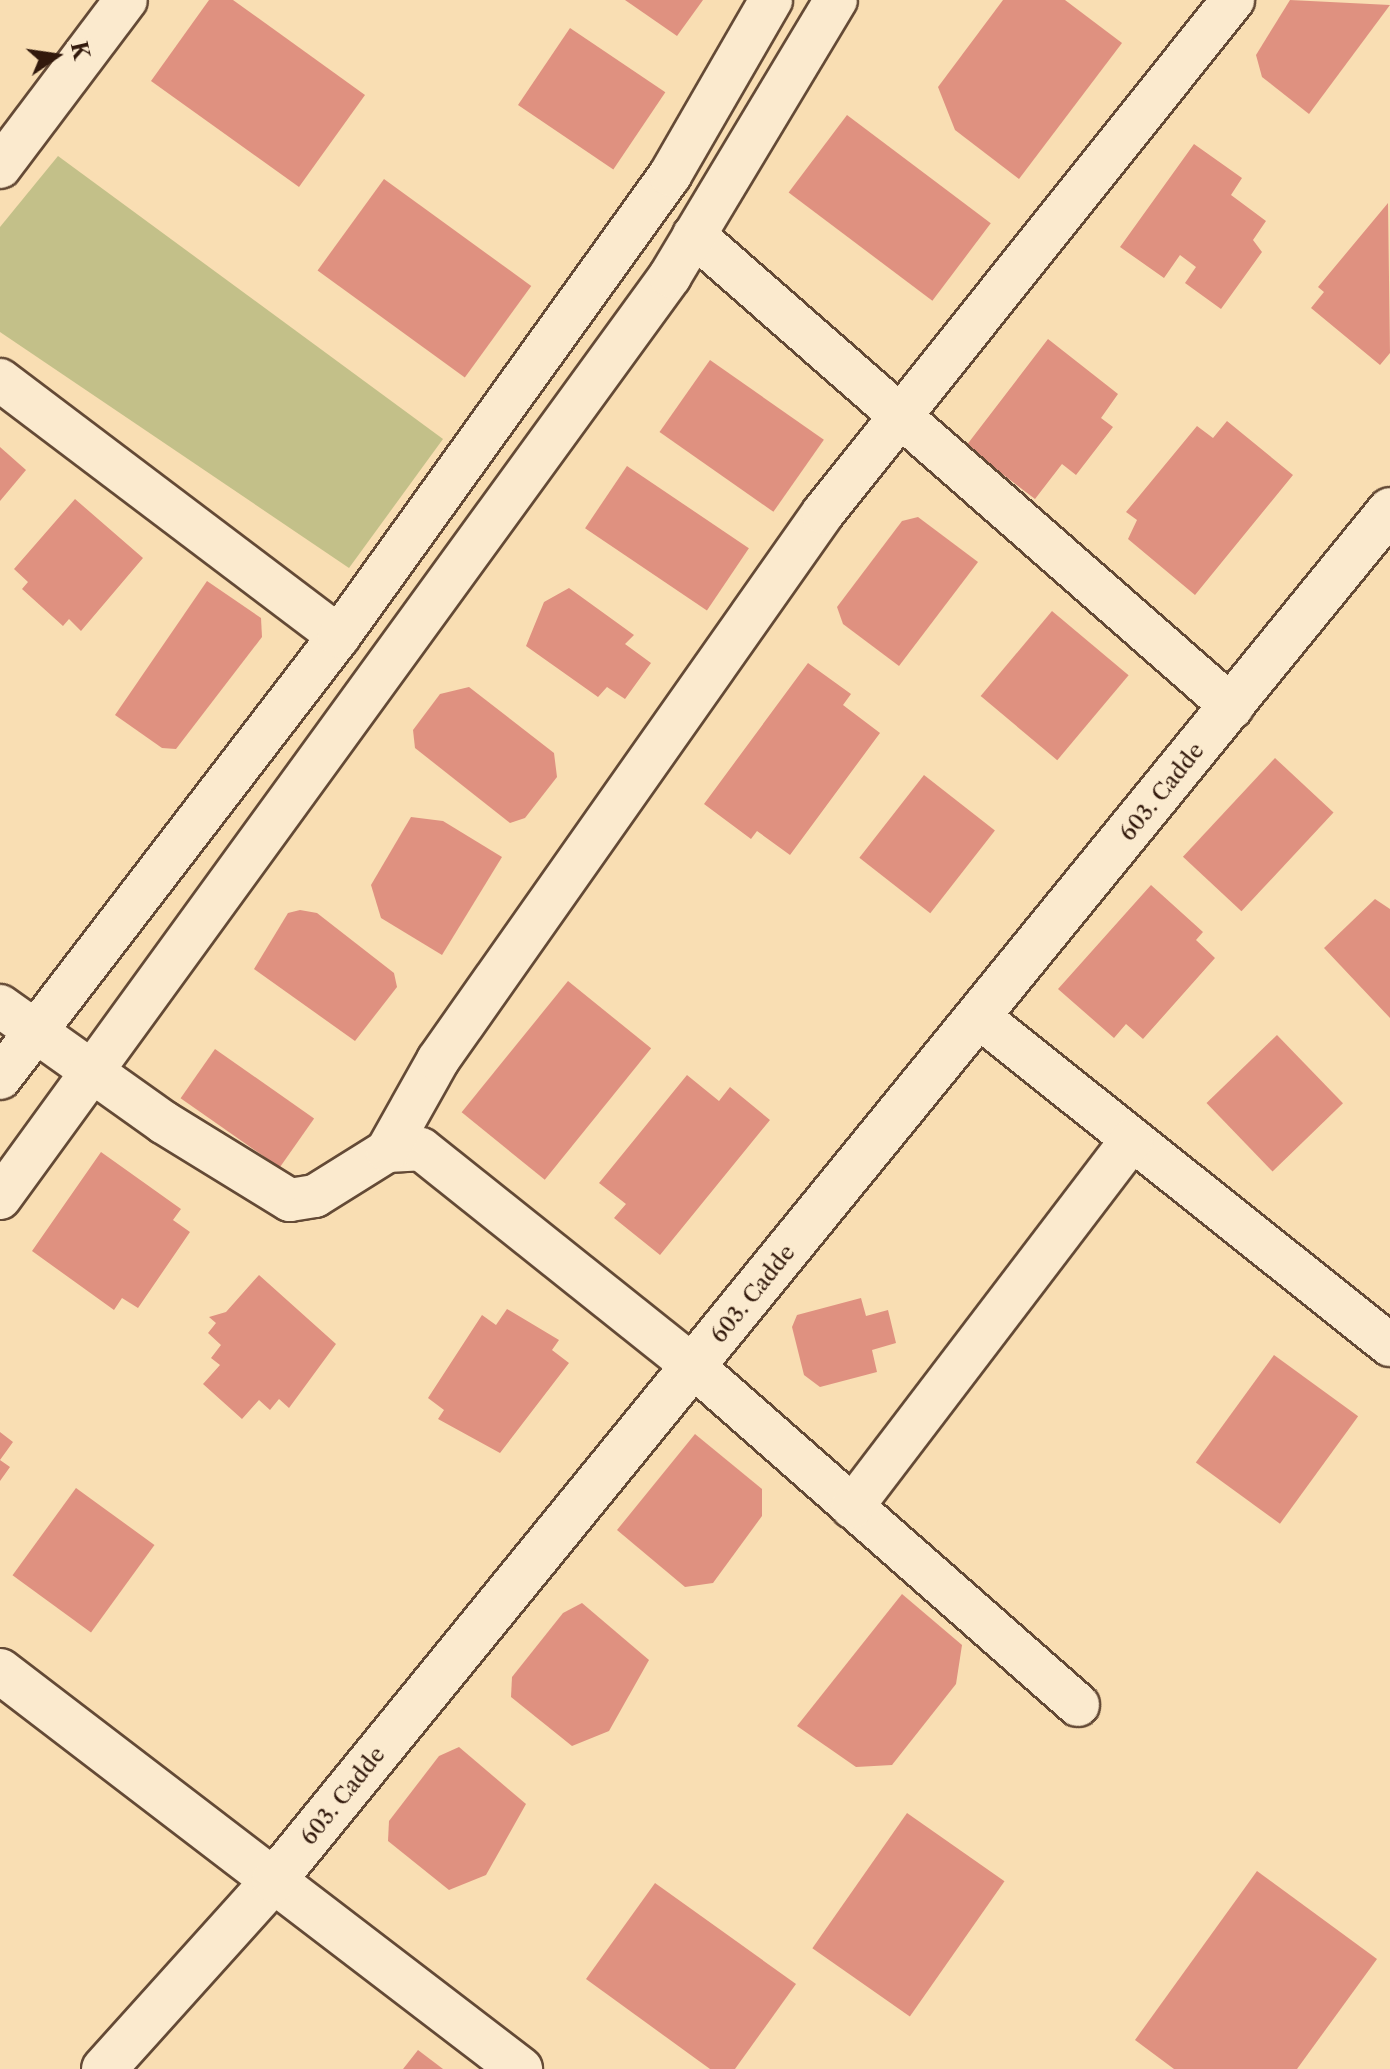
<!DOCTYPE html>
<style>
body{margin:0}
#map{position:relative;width:1390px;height:2069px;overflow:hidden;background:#f9deb3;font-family:"Libre Caslon Text",serif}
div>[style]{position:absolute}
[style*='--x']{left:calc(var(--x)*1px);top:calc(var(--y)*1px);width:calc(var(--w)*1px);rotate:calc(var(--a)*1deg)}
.green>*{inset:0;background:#c3c089}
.building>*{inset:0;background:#df9180;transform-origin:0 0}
.roads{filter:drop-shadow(2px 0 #644a36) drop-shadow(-2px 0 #644a36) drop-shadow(0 2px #644a36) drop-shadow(0 -2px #644a36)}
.minor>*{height:42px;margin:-21px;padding:0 21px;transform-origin:21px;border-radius:21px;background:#fbeace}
.tertiary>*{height:44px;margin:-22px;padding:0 22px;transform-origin:22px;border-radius:22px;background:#fbeace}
span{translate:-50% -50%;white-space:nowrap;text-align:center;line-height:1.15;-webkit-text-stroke:6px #fbeace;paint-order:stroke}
.street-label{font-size:22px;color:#32190c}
.north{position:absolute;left:16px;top:16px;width:80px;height:80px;-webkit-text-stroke:6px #fbeace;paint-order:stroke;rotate:77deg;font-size:22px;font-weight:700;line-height:32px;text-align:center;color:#32190c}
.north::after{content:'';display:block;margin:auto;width:28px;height:36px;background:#32190c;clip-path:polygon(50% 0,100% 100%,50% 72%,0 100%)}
</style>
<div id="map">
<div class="green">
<div style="clip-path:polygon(58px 156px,443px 439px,349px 568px,0 332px,0 227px)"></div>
</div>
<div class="building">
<div style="clip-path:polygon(209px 0,233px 0,365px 95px,299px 187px,151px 81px)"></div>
<div style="clip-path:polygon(625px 0,703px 0,677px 36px)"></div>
<div style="clip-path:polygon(1003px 0,1065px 0,1122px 43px,1019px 179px,955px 130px,938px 87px)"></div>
<div style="clip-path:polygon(1290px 0,1390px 5px,1309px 114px,1262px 77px,1256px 55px)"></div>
<div style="left:570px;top:28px;width:115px;height:93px;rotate:34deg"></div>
<div style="left:847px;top:115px;width:180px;height:97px;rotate:37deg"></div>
<div style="clip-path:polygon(1194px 144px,1242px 178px,1231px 195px,1266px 221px,1253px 240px,1262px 252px,1221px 309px,1185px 283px,1196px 267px,1180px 255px,1164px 278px,1120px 247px)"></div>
<div style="left:384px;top:179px;width:182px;height:113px;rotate:36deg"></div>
<div style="clip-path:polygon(1388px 203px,1390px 353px,1380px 365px,1311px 308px,1324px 292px,1318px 287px)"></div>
<div style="clip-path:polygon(1048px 339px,1118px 394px,1101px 418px,1113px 427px,1076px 475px,1062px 464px,1035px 499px,966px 446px)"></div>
<div style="left:710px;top:360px;width:139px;height:88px;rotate:35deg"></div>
<div style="clip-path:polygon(1227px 421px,1293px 475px,1195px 595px,1128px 539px,1137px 520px,1126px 512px,1197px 426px,1213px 438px)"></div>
<div style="clip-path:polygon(0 447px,26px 470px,0 501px)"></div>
<div style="left:627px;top:466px;width:147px;height:75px;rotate:34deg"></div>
<div style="clip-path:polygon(75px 499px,143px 558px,81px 631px,69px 619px,63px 626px,22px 589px,28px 582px,14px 569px)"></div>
<div style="clip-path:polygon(918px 517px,978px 562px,899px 666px,843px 624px,837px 607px,902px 521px)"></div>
<div style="clip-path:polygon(207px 581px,261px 618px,262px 637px,176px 749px,162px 748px,115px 715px)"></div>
<div style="clip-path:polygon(569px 588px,634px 635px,625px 644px,651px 663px,625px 699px,607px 687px,598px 697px,526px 646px,544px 602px)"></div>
<div style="left:1052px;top:611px;width:100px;height:111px;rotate:40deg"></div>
<div style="clip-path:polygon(808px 663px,851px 694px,843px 705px,880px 733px,790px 855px,757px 831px,751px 839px,704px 804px)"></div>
<div style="clip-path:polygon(469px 687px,554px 753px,557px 777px,525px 818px,510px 823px,415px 748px,413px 730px,440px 694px)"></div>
<div style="left:1275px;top:758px;width:80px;height:135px;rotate:43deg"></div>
<div style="left:924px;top:775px;width:90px;height:105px;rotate:38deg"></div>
<div style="clip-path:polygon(411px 817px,443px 821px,502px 857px,442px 955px,381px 918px,371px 885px)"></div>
<div style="clip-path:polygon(1151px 885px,1203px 932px,1196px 940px,1215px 958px,1143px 1039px,1126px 1024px,1114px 1038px,1058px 989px)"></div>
<div style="clip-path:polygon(1375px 899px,1390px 909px,1390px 1018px,1324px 948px)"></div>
<div style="clip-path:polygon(300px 910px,317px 913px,394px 973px,397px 987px,355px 1041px,254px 969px,288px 913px)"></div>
<div style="left:568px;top:981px;width:107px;height:169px;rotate:39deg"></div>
<div style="left:1277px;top:1035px;width:95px;height:98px;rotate:46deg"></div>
<div style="left:215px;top:1049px;width:121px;height:60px;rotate:35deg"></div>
<div style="clip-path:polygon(687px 1075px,719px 1101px,730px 1087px,770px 1120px,660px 1255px,614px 1218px,626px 1204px,599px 1183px)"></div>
<div style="clip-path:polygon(101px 1152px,181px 1209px,173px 1220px,190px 1232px,138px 1308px,122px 1298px,114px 1310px,32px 1251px)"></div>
<div style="clip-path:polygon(259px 1275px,336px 1344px,289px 1408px,279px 1399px,270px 1410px,259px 1400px,242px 1419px,203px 1384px,220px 1365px,211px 1358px,221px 1345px,208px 1333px,216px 1323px,209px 1317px,226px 1312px)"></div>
<div style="clip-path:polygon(861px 1298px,866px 1316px,888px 1310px,896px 1343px,872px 1350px,877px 1372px,820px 1387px,804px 1375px,792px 1327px,797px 1315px)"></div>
<div style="clip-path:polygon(507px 1309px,559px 1340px,552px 1350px,569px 1363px,500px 1453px,438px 1419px,444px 1410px,428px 1398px,482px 1315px,496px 1325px)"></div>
<div style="left:1274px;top:1355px;width:104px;height:133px;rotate:36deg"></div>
<div style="clip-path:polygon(0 1432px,13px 1442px,0 1460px,10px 1467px,0 1481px)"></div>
<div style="clip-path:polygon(695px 1434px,762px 1489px,762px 1516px,713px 1583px,685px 1587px,617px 1530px)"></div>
<div style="left:76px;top:1488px;width:97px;height:108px;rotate:36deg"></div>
<div style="clip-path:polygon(902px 1594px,962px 1645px,956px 1684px,892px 1765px,856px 1767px,797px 1726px)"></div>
<div style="clip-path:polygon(582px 1603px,649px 1660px,609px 1731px,572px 1746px,511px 1697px,512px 1677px,563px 1613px)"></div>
<div style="clip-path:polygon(459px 1747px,526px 1804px,486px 1875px,449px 1890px,388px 1841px,389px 1821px,439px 1756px)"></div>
<div style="left:907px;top:1813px;width:119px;height:165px;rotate:35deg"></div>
<div style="clip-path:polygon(1257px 1871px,1377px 1959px,1297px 2069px,1174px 2069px,1135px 2040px)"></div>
<div style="clip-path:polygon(655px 1883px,796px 1984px,735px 2069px,710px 2069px,586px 1979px)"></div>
<div style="clip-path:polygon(418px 2050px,443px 2069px,403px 2069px)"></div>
</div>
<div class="roads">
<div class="minor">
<div style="--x:0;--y:167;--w:209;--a:-53"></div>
<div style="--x:694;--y:235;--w:716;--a:41.26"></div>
<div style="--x:0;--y:380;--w:425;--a:37.1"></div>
<div style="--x:0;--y:1006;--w:200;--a:35.4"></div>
<div style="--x:163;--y:1122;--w:149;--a:31.6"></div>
<div style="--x:290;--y:1200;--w:25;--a:-9"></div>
<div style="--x:315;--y:1196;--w:85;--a:-32"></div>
<div style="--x:387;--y:1151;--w:34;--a:-3"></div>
<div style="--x:421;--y:1149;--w:348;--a:38.6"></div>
<div style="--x:693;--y:1366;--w:513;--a:41.36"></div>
<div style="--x:979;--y:1017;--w:526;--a:38.59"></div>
<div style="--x:0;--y:1078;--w:557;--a:-52.51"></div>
<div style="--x:339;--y:636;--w:568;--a:-54.32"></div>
<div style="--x:670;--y:175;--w:202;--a:-60"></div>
<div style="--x:387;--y:1151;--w:104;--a:-60.7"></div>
<div style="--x:438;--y:1060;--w:669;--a:-54.86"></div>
<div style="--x:823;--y:513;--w:657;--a:-51.37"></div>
<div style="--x:0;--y:1198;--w:1140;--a:-53.99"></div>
<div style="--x:670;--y:276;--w:322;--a:-59"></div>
<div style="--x:852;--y:1507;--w:462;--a:-52.7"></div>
</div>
<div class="tertiary">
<div style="--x:0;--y:1671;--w:655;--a:37.43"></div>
<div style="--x:104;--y:2069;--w:254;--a:-48"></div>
<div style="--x:274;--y:1880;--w:1767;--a:-50.83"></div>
</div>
</div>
<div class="street-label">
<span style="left:1162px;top:792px;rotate:-51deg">603. Cadde</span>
<span style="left:753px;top:1294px;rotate:-51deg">603. Cadde</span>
<span style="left:343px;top:1796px;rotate:-51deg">603. Cadde</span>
</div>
<div class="north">K</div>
</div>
